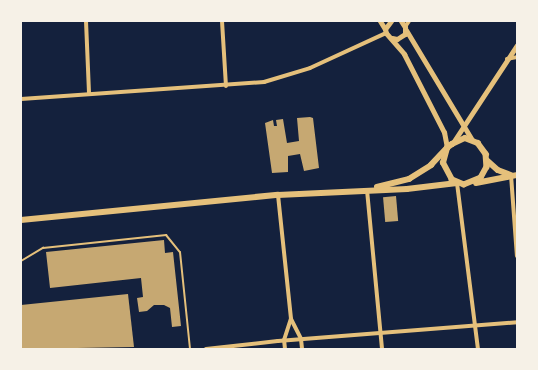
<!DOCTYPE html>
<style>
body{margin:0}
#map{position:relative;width:538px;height:370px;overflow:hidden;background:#14213d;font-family:"Archivo Narrow",sans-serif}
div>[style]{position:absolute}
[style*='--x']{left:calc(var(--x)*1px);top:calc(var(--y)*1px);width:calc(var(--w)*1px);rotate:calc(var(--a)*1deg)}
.building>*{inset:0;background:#c6a872;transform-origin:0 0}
.service>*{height:2px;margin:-1px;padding:0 1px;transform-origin:1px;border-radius:1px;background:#e5c07b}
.minor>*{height:4px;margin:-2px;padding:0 2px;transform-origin:2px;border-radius:2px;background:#e5c07b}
.tertiary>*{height:5px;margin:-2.5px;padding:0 2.5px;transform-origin:2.5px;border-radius:2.5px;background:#e5c07b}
.secondary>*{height:5.5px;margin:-2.75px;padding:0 2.75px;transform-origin:2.75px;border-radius:2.75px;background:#e5c07b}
span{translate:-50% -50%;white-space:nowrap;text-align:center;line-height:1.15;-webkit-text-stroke:3px #f6f1e7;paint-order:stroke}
.frame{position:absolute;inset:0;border:22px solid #f6f1e7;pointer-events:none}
</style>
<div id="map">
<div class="building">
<div style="clip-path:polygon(310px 117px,313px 118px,319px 168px,304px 171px,300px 154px,288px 156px,288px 172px,272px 173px,265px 123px,273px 120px,274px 126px,277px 126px,276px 120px,283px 119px,287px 143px,299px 141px,297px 118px)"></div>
<div style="left:396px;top:196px;width:25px;height:13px;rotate:85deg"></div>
<div style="clip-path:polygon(164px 240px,165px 253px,173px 252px,181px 326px,172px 327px,170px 308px,164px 305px,154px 305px,147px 311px,139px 312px,137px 298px,143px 297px,141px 278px,50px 288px,46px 252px)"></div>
<div style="clip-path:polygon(128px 294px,134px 347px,21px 349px,21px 305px)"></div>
</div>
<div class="service">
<div style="--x:21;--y:261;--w:26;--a:-31"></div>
<div style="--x:43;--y:248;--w:124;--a:-6"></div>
<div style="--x:166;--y:235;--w:22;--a:51"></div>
<div style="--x:180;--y:252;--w:98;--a:84.1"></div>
</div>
<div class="minor">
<div style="--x:86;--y:21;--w:73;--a:87.6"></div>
<div style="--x:222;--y:21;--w:65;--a:86.5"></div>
<div style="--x:405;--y:27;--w:7;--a:-56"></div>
<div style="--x:507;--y:59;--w:10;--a:-11"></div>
<div style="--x:21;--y:99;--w:244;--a:-4"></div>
<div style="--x:264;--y:82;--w:48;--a:-16.9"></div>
<div style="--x:310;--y:68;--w:84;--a:-24.7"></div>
<div style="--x:511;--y:175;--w:81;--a:85.8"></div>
<div style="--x:457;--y:183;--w:167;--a:82.8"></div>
<div style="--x:367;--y:190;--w:160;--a:84.6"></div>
<div style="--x:278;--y:195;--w:125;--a:84"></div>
<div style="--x:291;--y:319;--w:22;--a:63"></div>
<div style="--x:301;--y:339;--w:10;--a:84"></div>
<div style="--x:206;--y:349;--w:72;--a:-6.3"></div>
<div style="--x:278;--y:341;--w:240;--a:-4.5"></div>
<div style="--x:285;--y:349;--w:9;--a:-96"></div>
<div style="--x:284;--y:340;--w:22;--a:-72"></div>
</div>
<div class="tertiary">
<div style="--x:380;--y:21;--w:9;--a:58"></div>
<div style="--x:391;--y:21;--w:10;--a:127"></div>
<div style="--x:385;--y:29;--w:4;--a:76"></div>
<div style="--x:386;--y:33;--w:28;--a:49"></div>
<div style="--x:404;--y:54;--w:88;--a:62.9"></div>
<div style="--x:444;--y:132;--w:16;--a:79"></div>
<div style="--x:406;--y:30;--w:128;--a:59"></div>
<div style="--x:392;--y:38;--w:5;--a:11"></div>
<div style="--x:397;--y:39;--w:9;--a:-32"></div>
<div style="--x:405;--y:34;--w:7;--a:-90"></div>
<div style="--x:405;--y:27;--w:7;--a:-124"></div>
<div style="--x:452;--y:144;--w:118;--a:-56.7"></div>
</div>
<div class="secondary">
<div style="--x:488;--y:161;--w:13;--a:42"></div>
<div style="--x:498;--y:170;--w:14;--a:21"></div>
<div style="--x:476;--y:183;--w:42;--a:-11"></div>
<div style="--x:377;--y:187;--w:33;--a:-14"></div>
<div style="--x:409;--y:179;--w:26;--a:-32"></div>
<div style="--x:431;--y:165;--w:23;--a:-47"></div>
<div style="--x:447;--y:148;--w:6;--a:-39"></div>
<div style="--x:452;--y:144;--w:14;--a:-25"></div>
<div style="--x:465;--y:138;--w:14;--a:21"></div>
<div style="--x:478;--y:143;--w:14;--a:54"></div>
<div style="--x:486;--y:154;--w:13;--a:86"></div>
<div style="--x:487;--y:167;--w:13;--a:119"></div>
<div style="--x:481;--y:178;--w:18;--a:158"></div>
<div style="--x:464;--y:185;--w:13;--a:-157"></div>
<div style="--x:452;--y:180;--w:19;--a:-118"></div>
<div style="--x:443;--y:163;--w:16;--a:-75"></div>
<div style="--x:21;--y:220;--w:258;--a:-5.6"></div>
<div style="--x:278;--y:195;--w:129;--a:-2.7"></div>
<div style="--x:407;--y:189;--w:50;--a:-6.8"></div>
</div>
<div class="frame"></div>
</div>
